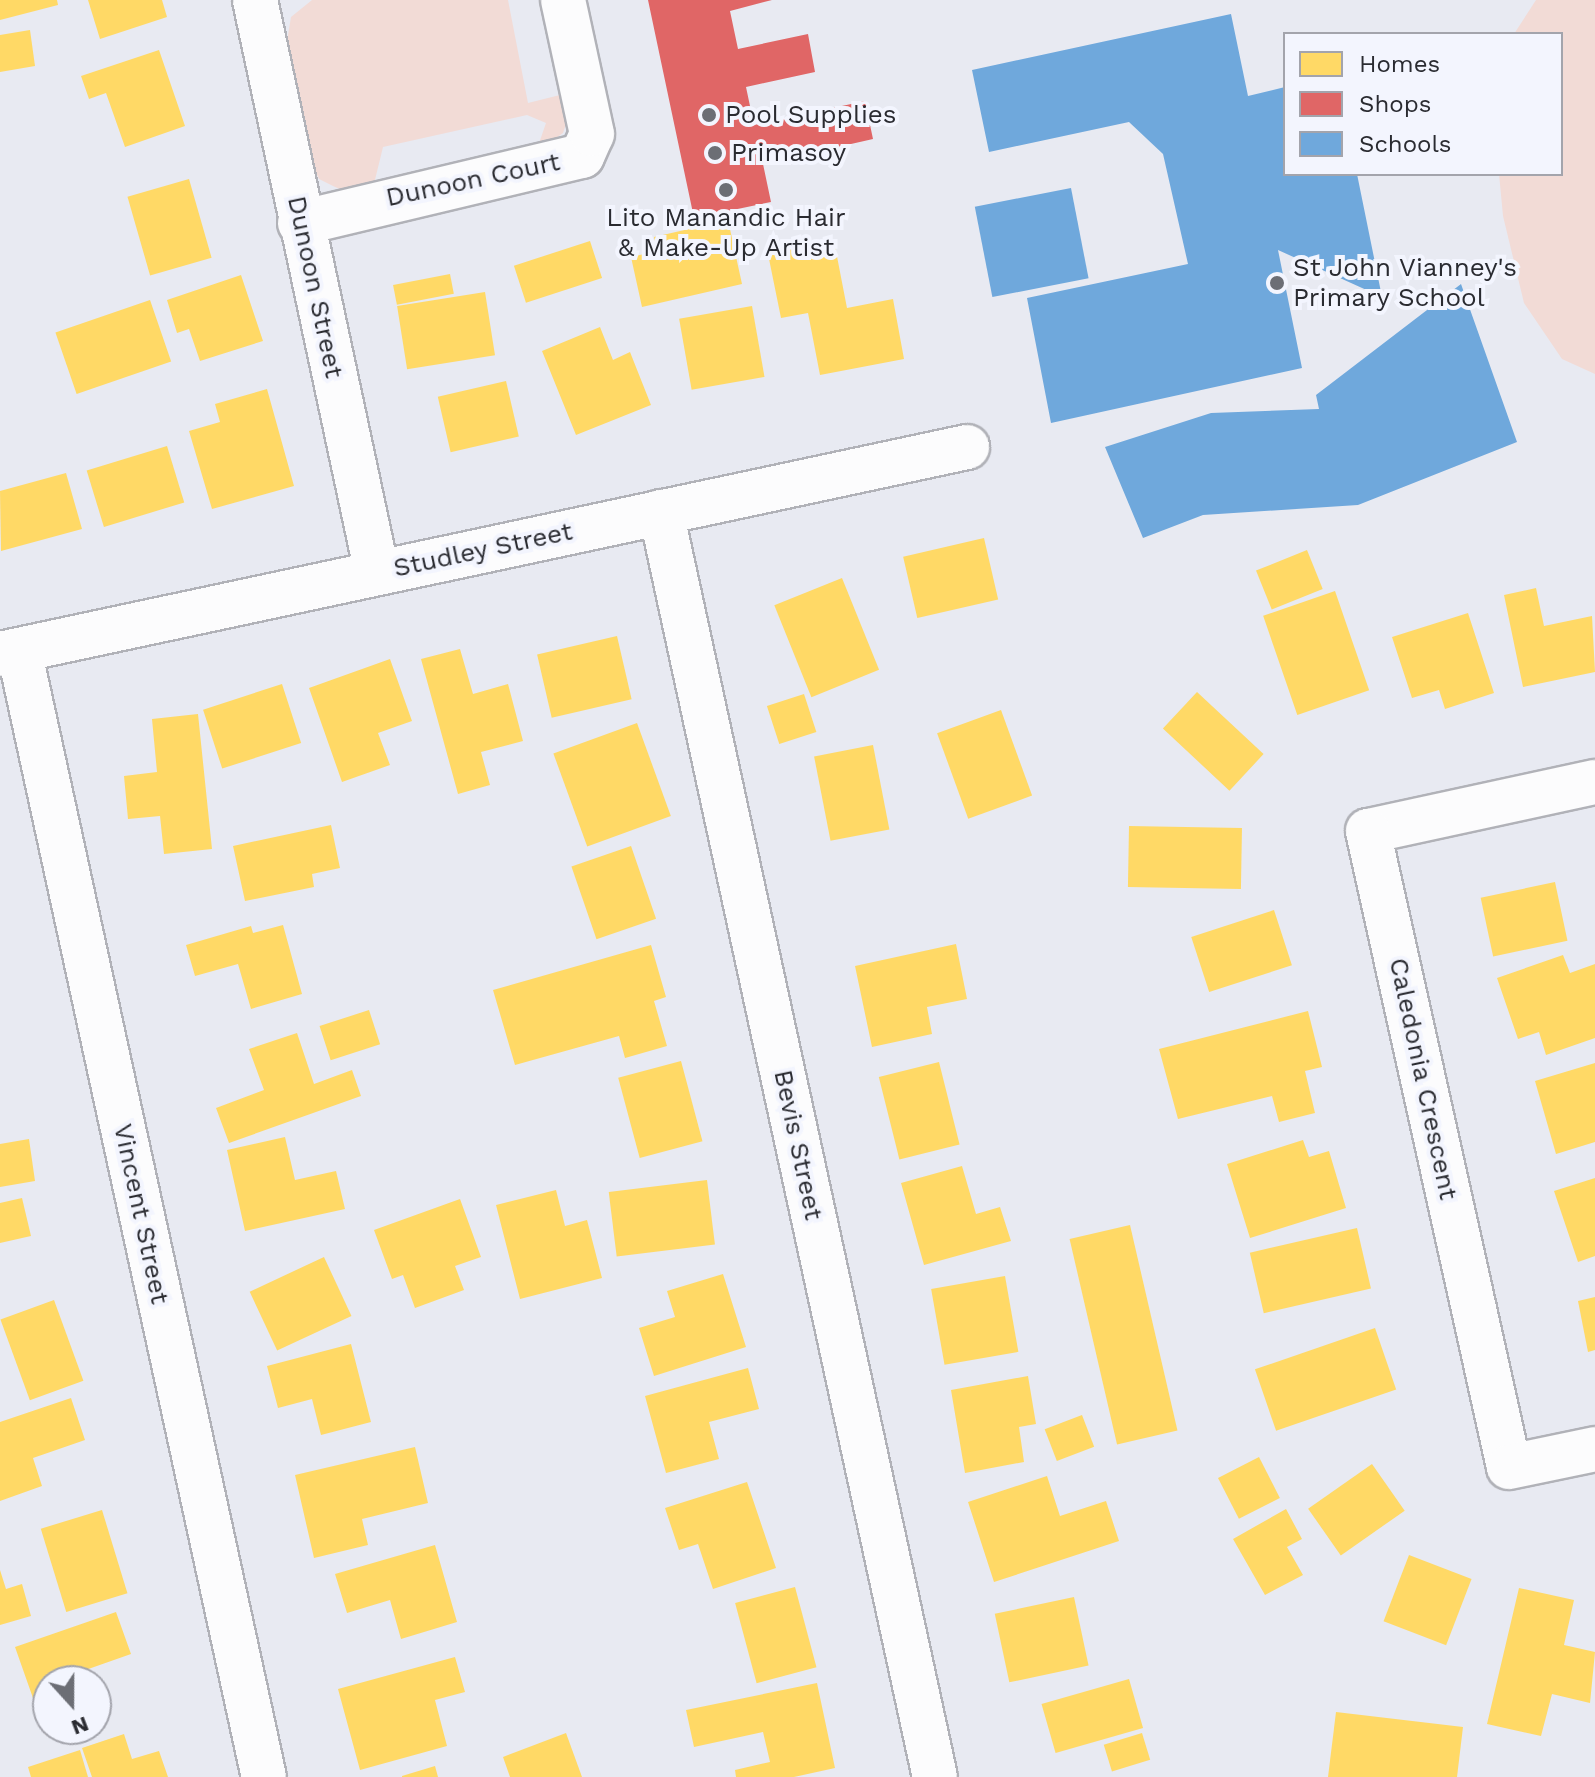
<!DOCTYPE html>
<style>
body{margin:0}
#map{position:relative;width:1595px;height:1777px;overflow:hidden;background:#e8eaf2;font-family:"Work Sans",sans-serif}
div>[style]{position:absolute}
[style*='--x']{left:calc(var(--x)*1px);top:calc(var(--y)*1px);width:calc(var(--w)*1px);rotate:calc(var(--a)*1deg)}
.green>*{inset:0;background:#f2dbd6}
.homes>*{inset:0;background:#ffd966;transform-origin:0 0}
.shops>*{inset:0;background:#e06666}
.schools>*{inset:0;background:#6fa8dc;transform-origin:0 0}
.roads{filter:drop-shadow(2px 0 #b1b2b8) drop-shadow(-2px 0 #b1b2b8) drop-shadow(0 2px #b1b2b8) drop-shadow(0 -2px #b1b2b8)}
.minor>*{height:44px;margin:-22px;padding:0 22px;transform-origin:22px;border-radius:22px;background:#fcfcfd}
.dots>*{width:22px;height:22px;translate:-50% -50%;box-sizing:border-box;border:4px solid #f3f5fe;border-radius:50%}
span{translate:-50% -50%;white-space:nowrap;text-align:center;line-height:1.15;-webkit-text-stroke:8px #f3f5fe;paint-order:stroke}
.poi-label{font-size:26px;color:#2a2b31}
.left{translate:0 -50%;text-align:left}
.street-label{font-size:26px;color:#2a2b31}
.legend{position:absolute;left:1283px;top:32px;width:280px;height:144px;box-sizing:border-box;background:#f3f5fe;border:2px solid #a3a4ac;margin:0;padding:10px 14px;list-style:none;font-size:24px;color:#2a2b31}
.legend li{display:flex;align-items:center;gap:16px;height:40px}
.legend b{width:40px;border:2px solid #a3a4ac}
.north{position:absolute;left:32px;top:1665px;width:80px;height:80px;box-sizing:border-box;background:#f3f5fe;border:2px solid #a3a4ac;border-radius:50%;rotate:159deg;font-size:22px;font-weight:700;line-height:32px;text-align:center;color:#2a2b31}
.north::after{content:'';display:block;margin:auto;width:28px;height:36px;background:#6c6e75;clip-path:polygon(50% 0,100% 100%,50% 72%,0 100%)}
</style>
<div id="map">
<div class="green">
<div style="clip-path:polygon(312px 0,508px 0,528px 103px,564px 94px,567px 121px,563px 133px,536px 152px,546px 123px,527px 115px,383px 147px,373px 188px,344px 191px,333px 186px,319px 179px,311px 162px,286px 47px,291px 17px)"></div>
<div style="clip-path:polygon(1536px 0,1595px 0,1595px 374px,1562px 359px,1524px 303px,1503px 216px,1499px 174px,1561px 174px,1561px 34px,1514px 34px)"></div>
</div>
<div class="homes">
<div style="clip-path:polygon(0 0,57px 0,58px 5px,0 20px)"></div>
<div style="clip-path:polygon(88px 0,162px 0,167px 17px,100px 39px)"></div>
<div style="clip-path:polygon(30px 30px,35px 66px,0 72px,0 35px)"></div>
<div style="clip-path:polygon(159px 50px,185px 126px,125px 147px,106px 93px,89px 99px,81px 76px)"></div>
<div style="left:189px;top:179px;width:82px;height:64px;rotate:74deg"></div>
<div style="clip-path:polygon(728px 220px,742px 284px,642px 307px,631px 257px,657px 251px,654px 237px)"></div>
<div style="left:590px;top:241px;width:39px;height:80px;rotate:72deg"></div>
<div style="clip-path:polygon(834px 241px,847px 308px,893px 299px,904px 359px,820px 375px,808px 313px,781px 318px,768px 254px)"></div>
<div style="left:450px;top:274px;width:20px;height:58px;rotate:79deg"></div>
<div style="clip-path:polygon(241px 275px,263px 341px,200px 361px,189px 329px,177px 333px,167px 300px)"></div>
<div style="left:485px;top:292px;width:64px;height:89px;rotate:81deg"></div>
<div style="left:150px;top:300px;width:65px;height:100px;rotate:71deg"></div>
<div style="left:752px;top:306px;width:72px;height:74px;rotate:80deg"></div>
<div style="clip-path:polygon(600px 327px,613px 360px,630px 352px,651px 405px,576px 435px,542px 351px)"></div>
<div style="left:506px;top:381px;width:57px;height:70px;rotate:77deg"></div>
<div style="clip-path:polygon(267px 389px,294px 486px,212px 509px,189px 431px,220px 422px,215px 404px)"></div>
<div style="left:167px;top:446px;width:59px;height:84px;rotate:73deg"></div>
<div style="clip-path:polygon(66px 473px,82px 529px,1px 551px,0 491px)"></div>
<div style="left:984px;top:538px;width:63px;height:83px;rotate:77deg"></div>
<div style="left:1307px;top:550px;width:42px;height:55px;rotate:68deg"></div>
<div style="left:842px;top:578px;width:99px;height:73px;rotate:68deg"></div>
<div style="clip-path:polygon(1536px 588px,1544px 626px,1592px 616px,1595px 672px,1523px 687px,1504px 595px)"></div>
<div style="left:1335px;top:591px;width:105px;height:76px;rotate:71deg"></div>
<div style="clip-path:polygon(1468px 613px,1494px 693px,1445px 709px,1439px 690px,1412px 698px,1392px 637px)"></div>
<div style="left:617px;top:636px;width:65px;height:82px;rotate:77deg"></div>
<div style="clip-path:polygon(460px 649px,473px 694px,508px 684px,523px 741px,481px 752px,490px 785px,458px 794px,421px 659px)"></div>
<div style="clip-path:polygon(390px 659px,412px 721px,378px 733px,390px 765px,342px 782px,309px 688px)"></div>
<div style="left:282px;top:684px;width:62px;height:83px;rotate:72deg"></div>
<div style="left:1197px;top:692px;width:91px;height:50px;rotate:43deg"></div>
<div style="left:804px;top:694px;width:40px;height:39px;rotate:72deg"></div>
<div style="left:1001px;top:710px;width:91px;height:68px;rotate:70deg"></div>
<div style="clip-path:polygon(198px 714px,212px 849px,164px 854px,160px 816px,128px 819px,124px 776px,157px 772px,152px 719px)"></div>
<div style="left:637px;top:723px;width:99px;height:89px;rotate:70deg"></div>
<div style="left:873px;top:745px;width:86px;height:60px;rotate:79deg"></div>
<div style="clip-path:polygon(331px 825px,340px 868px,312px 874px,314px 887px,245px 901px,233px 846px)"></div>
<div style="left:1129px;top:826px;width:113px;height:61px;rotate:1deg"></div>
<div style="left:631px;top:846px;width:77px;height:63px;rotate:71deg"></div>
<div style="left:1555px;top:882px;width:60px;height:76px;rotate:78deg"></div>
<div style="left:1274px;top:910px;width:58px;height:87px;rotate:72deg"></div>
<div style="clip-path:polygon(283px 925px,302px 994px,251px 1009px,238px 964px,195px 976px,186px 945px,251px 926px,253px 933px)"></div>
<div style="clip-path:polygon(956px 944px,967px 999px,927px 1007px,932px 1034px,872px 1047px,855px 966px)"></div>
<div style="clip-path:polygon(651px 945px,666px 997px,654px 1001px,667px 1046px,625px 1058px,619px 1036px,515px 1065px,493px 990px)"></div>
<div style="clip-path:polygon(1563px 955px,1570px 973px,1595px 964px,1595px 1038px,1546px 1055px,1539px 1032px,1518px 1039px,1497px 978px)"></div>
<div style="left:369px;top:1010px;width:36px;height:52px;rotate:72deg"></div>
<div style="clip-path:polygon(1308px 1011px,1322px 1067px,1305px 1071px,1315px 1113px,1279px 1122px,1272px 1096px,1178px 1119px,1159px 1049px)"></div>
<div style="clip-path:polygon(297px 1033px,314px 1084px,352px 1070px,361px 1096px,229px 1143px,216px 1108px,264px 1090px,249px 1049px)"></div>
<div style="left:681px;top:1061px;width:83px;height:65px;rotate:75deg"></div>
<div style="left:939px;top:1062px;width:85px;height:62px;rotate:76deg"></div>
<div style="clip-path:polygon(1595px 1063px,1595px 1142px,1556px 1154px,1535px 1081px)"></div>
<div style="clip-path:polygon(285px 1137px,295px 1180px,336px 1171px,345px 1209px,245px 1231px,227px 1150px)"></div>
<div style="clip-path:polygon(29px 1139px,35px 1181px,0 1187px,0 1144px)"></div>
<div style="clip-path:polygon(1303px 1140px,1309px 1157px,1329px 1151px,1346px 1208px,1250px 1238px,1227px 1164px)"></div>
<div style="clip-path:polygon(962px 1166px,976px 1214px,1000px 1207px,1011px 1241px,924px 1265px,901px 1183px)"></div>
<div style="clip-path:polygon(1595px 1178px,1595px 1256px,1578px 1262px,1554px 1191px)"></div>
<div style="left:707px;top:1180px;width:65px;height:99px;rotate:83deg"></div>
<div style="clip-path:polygon(556px 1190px,565px 1226px,587px 1220px,602px 1278px,520px 1299px,496px 1205px)"></div>
<div style="clip-path:polygon(22px 1198px,31px 1236px,0 1243px,0 1203px)"></div>
<div style="clip-path:polygon(460px 1199px,481px 1257px,455px 1266px,464px 1290px,415px 1308px,403px 1275px,392px 1279px,374px 1230px)"></div>
<div style="left:1130px;top:1225px;width:211px;height:62px;rotate:77deg"></div>
<div style="left:1357px;top:1228px;width:62px;height:110px;rotate:77deg"></div>
<div style="left:324px;top:1257px;width:65px;height:82px;rotate:65deg"></div>
<div style="clip-path:polygon(723px 1274px,746px 1347px,654px 1376px,639px 1328px,675px 1317px,667px 1291px)"></div>
<div style="left:1005px;top:1276px;width:77px;height:75px;rotate:80deg"></div>
<div style="clip-path:polygon(1595px 1297px,1595px 1350px,1588px 1352px,1578px 1301px)"></div>
<div style="left:54px;top:1300px;width:86px;height:57px;rotate:70deg"></div>
<div style="left:1375px;top:1328px;width:65px;height:127px;rotate:71deg"></div>
<div style="clip-path:polygon(351px 1344px,371px 1422px,321px 1435px,312px 1399px,278px 1408px,267px 1366px)"></div>
<div style="clip-path:polygon(748px 1368px,759px 1409px,709px 1422px,719px 1459px,666px 1473px,645px 1396px)"></div>
<div style="clip-path:polygon(1028px 1376px,1036px 1424px,1019px 1427px,1024px 1462px,965px 1473px,951px 1390px)"></div>
<div style="clip-path:polygon(71px 1398px,85px 1440px,33px 1458px,42px 1486px,0 1501px,0 1422px)"></div>
<div style="left:1082px;top:1415px;width:34px;height:40px;rotate:69deg"></div>
<div style="clip-path:polygon(415px 1447px,428px 1503px,362px 1519px,368px 1545px,314px 1558px,295px 1475px)"></div>
<div style="left:1259px;top:1457px;width:46px;height:46px;rotate:63deg"></div>
<div style="left:1372px;top:1464px;width:57px;height:78px;rotate:55deg"></div>
<div style="clip-path:polygon(1047px 1476px,1060px 1516px,1106px 1501px,1119px 1541px,994px 1582px,968px 1502px)"></div>
<div style="clip-path:polygon(747px 1482px,776px 1568px,713px 1589px,698px 1544px,679px 1550px,665px 1508px)"></div>
<div style="clip-path:polygon(1286px 1509px,1302px 1539px,1287px 1547px,1303px 1575px,1265px 1595px,1233px 1539px)"></div>
<div style="left:102px;top:1510px;width:87px;height:64px;rotate:73deg"></div>
<div style="clip-path:polygon(435px 1545px,457px 1622px,401px 1639px,390px 1600px,347px 1613px,335px 1574px)"></div>
<div style="left:1409px;top:1555px;width:67px;height:71px;rotate:21deg"></div>
<div style="clip-path:polygon(0 1570px,6px 1589px,22px 1584px,31px 1616px,0 1625px)"></div>
<div style="left:795px;top:1587px;width:83px;height:62px;rotate:75deg"></div>
<div style="clip-path:polygon(1519px 1588px,1574px 1600px,1564px 1645px,1595px 1652px,1590px 1703px,1552px 1694px,1541px 1736px,1487px 1724px)"></div>
<div style="left:1074px;top:1597px;width:70px;height:81px;rotate:78deg"></div>
<div style="clip-path:polygon(116px 1612px,131px 1654px,77px 1673px,79px 1681px,48px 1681px,48px 1729px,63px 1729px,46px 1735px,15px 1647px)"></div>
<div style="clip-path:polygon(455px 1657px,465px 1692px,435px 1700px,447px 1746px,360px 1770px,338px 1689px)"></div>
<div style="left:1129px;top:1679px;width:51px;height:91px;rotate:74deg"></div>
<div style="clip-path:polygon(817px 1683px,835px 1768px,794px 1777px,736px 1777px,735px 1770px,770px 1762px,763px 1732px,694px 1747px,686px 1710px)"></div>
<div style="clip-path:polygon(1336px 1712px,1463px 1727px,1457px 1777px,1328px 1777px)"></div>
<div style="clip-path:polygon(566px 1733px,582px 1777px,510px 1777px,503px 1757px)"></div>
<div style="left:1142px;top:1733px;width:28px;height:40px;rotate:73deg"></div>
<div style="clip-path:polygon(124px 1734px,132px 1759px,159px 1751px,168px 1777px,92px 1777px,82px 1748px)"></div>
<div style="clip-path:polygon(80px 1750px,88px 1777px,31px 1777px,28px 1767px)"></div>
<div style="clip-path:polygon(435px 1766px,438px 1777px,402px 1777px,402px 1776px)"></div>
</div>
<div class="shops">
<div style="clip-path:polygon(648px 0,772px 0,730px 11px,738px 49px,808px 34px,815px 72px,746px 87px,754px 125px,865px 101px,873px 139px,763px 164px,771px 202px,694px 218px)"></div>
</div>
<div class="schools">
<div style="clip-path:polygon(1231px 14px,1248px 96px,1285px 87px,1285px 174px,1357px 174px,1382px 297px,1278px 250px,1302px 368px,1051px 423px,1027px 298px,1188px 264px,1163px 154px,1129px 122px,989px 152px,972px 70px)"></div>
<div style="left:1071px;top:188px;width:92px;height:98px;rotate:79deg"></div>
<div style="clip-path:polygon(1461px 284px,1517px 442px,1358px 505px,1203px 515px,1143px 538px,1105px 447px,1211px 413px,1319px 409px,1316px 395px)"></div>
</div>
<div class="roads">
<div class="minor">
<div style="--x:255;--y:0;--w:586;--a:77.98"></div>
<div style="--x:300;--y:223;--w:290;--a:-13.4"></div>
<div style="--x:582;--y:156;--w:24;--a:-66"></div>
<div style="--x:592;--y:134;--w:137;--a:-102.2"></div>
<div style="--x:661;--y:512;--w:1294;--a:77.78"></div>
<div style="--x:19;--y:650;--w:1153;--a:77.74"></div>
<div style="--x:0;--y:654;--w:989;--a:-12.08"></div>
<div style="--x:1595;--y:782;--w:232;--a:167.8"></div>
<div style="--x:1368;--y:831;--w:651;--a:77.5"></div>
<div style="--x:1509;--y:1467;--w:88;--a:-11.8"></div>
</div>
</div>
<div class="dots">
<div style="left:709px;top:115px;background:#6c6e75"></div>
<div style="left:715px;top:153px;background:#6c6e75"></div>
<div style="left:726px;top:190px;background:#6c6e75"></div>
<div style="left:1277px;top:283px;background:#6c6e75"></div>
</div>
<div class="poi-label">
<span class="left" style="left:725px;top:115px">Pool Supplies</span>
<span class="left" style="left:731px;top:153px">Primasoy</span>
<span style="left:726px;top:233px">Lito Manandic Hair<br>&amp; Make-Up Artist</span>
<span class="left" style="left:1293px;top:283px">St John Vianney's<br>Primary School</span>
</div>
<div class="street-label">
<span style="left:473px;top:180px;rotate:-12deg">Dunoon Court</span>
<span style="left:315px;top:287px;rotate:78deg">Dunoon Street</span>
<span style="left:483px;top:550px;rotate:-12deg">Studley Street</span>
<span style="left:1423px;top:1079px;rotate:78deg">Caledonia Crescent</span>
<span style="left:798px;top:1145px;rotate:78deg">Bevis Street</span>
<span style="left:141px;top:1214px;rotate:78deg">Vincent Street</span>
</div>
<ul class="legend">
<li><b style="height:22px;background:#ffd966"></b>Homes</li>
<li><b style="height:22px;background:#e06666"></b>Shops</li>
<li><b style="height:22px;background:#6fa8dc"></b>Schools</li>
</ul>
<div class="north">N</div>
</div>
